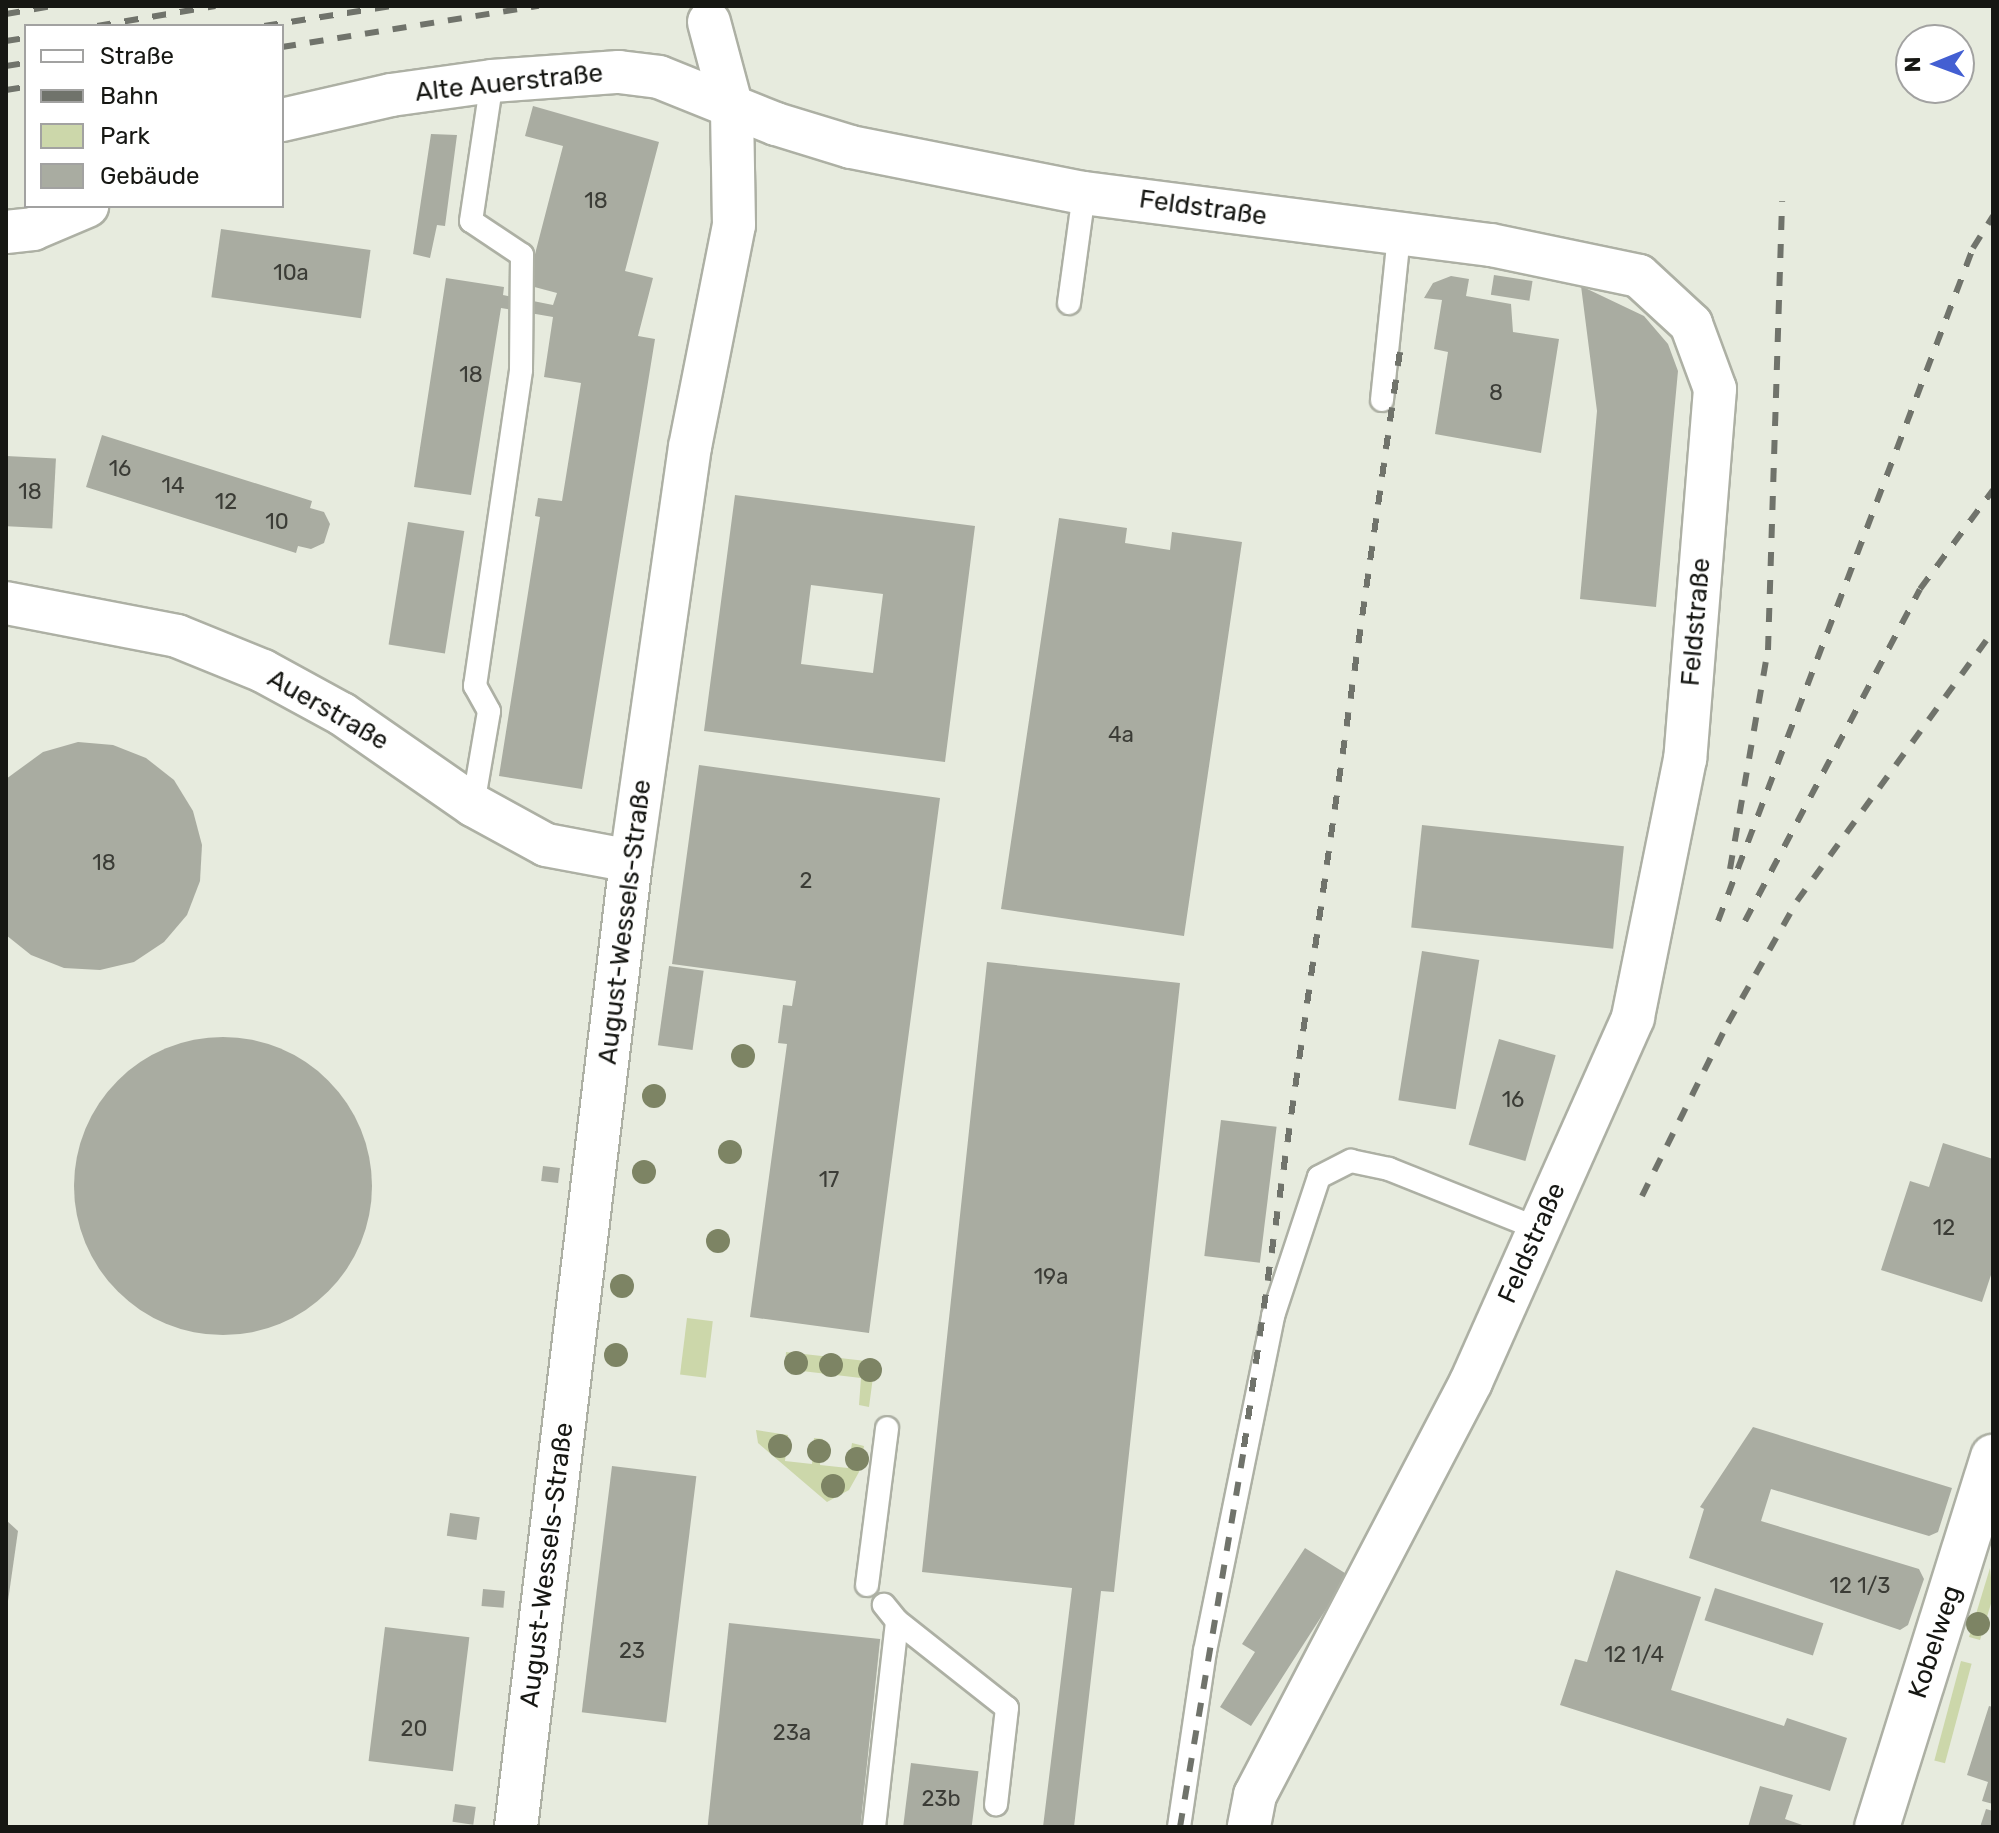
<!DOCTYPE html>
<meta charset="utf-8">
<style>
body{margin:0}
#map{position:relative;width:1999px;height:1833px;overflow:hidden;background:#e7ebde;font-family:Rubik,sans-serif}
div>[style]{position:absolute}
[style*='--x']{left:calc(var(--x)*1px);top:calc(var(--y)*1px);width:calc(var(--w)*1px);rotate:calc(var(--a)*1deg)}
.green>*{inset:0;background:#ccd7aa;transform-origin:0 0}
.building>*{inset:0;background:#a9aca1;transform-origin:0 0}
.round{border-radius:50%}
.roads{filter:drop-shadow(2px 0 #adb0a4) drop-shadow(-2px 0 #adb0a4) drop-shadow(0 2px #adb0a4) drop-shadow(0 -2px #adb0a4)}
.service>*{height:22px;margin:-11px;padding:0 11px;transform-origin:11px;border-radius:11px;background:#fff}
.minor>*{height:42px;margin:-21px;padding:0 21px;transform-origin:21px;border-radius:21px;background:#fff}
.tertiary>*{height:44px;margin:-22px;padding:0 22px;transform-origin:22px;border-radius:22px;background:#fff}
.rail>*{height:6px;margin-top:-3px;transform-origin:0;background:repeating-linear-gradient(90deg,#70736b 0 14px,transparent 0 28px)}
.trees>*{width:24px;height:24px;margin:-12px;border-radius:50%;background:#7d8464}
span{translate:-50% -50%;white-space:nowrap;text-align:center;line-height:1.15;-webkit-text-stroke:6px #fff;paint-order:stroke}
.number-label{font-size:22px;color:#3b3c36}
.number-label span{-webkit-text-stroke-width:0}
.street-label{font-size:26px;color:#161713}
.frame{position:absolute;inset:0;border:8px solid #161713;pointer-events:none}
.legend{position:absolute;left:24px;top:24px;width:260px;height:184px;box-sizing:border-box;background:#fff;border:2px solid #a2a2a1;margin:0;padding:10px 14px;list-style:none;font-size:24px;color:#161713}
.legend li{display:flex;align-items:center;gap:16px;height:40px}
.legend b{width:40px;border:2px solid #a2a2a1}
.north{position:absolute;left:1895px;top:24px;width:80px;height:80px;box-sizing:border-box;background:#fff;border:2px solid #a2a2a1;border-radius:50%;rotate:269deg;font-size:22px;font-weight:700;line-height:32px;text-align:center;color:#161713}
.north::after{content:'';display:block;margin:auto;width:28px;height:36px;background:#435fd2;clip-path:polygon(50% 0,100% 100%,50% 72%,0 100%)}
</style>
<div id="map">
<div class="green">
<div style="left:687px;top:1318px;width:26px;height:57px;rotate:7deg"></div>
<div style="clip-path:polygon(786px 1352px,875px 1362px,869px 1407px,859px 1405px,861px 1378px,785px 1369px)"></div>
<div style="clip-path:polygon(756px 1430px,788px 1435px,785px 1461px,812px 1464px,814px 1438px,823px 1439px,820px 1465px,848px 1468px,852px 1443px,864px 1446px,859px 1472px,849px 1490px,827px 1502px,758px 1443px)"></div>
<div style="clip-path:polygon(1990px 1568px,1993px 1597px,1980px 1640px,1969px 1637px)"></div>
<div style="left:1961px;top:1661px;width:11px;height:103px;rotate:15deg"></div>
</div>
<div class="building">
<div style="clip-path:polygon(533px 106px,659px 142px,625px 271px,653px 278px,638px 336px,655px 339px,582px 789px,499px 776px,540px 517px,535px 516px,538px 498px,562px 501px,581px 383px,544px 377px,553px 317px,501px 308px,471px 495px,414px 487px,446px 278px,504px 287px,503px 295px,553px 305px,557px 293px,527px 285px,563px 146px,525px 136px)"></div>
<div style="clip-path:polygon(431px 134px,457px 135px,445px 226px,437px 225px,430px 258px,413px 254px)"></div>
<div style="left:221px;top:229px;width:151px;height:69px;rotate:8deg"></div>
<div style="left:1494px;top:275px;width:39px;height:20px;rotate:9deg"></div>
<div style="clip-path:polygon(1451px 276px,1469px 279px,1466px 296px,1511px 304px,1513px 332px,1559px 339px,1541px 453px,1435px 434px,1448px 352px,1434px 349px,1442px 300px,1424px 298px,1433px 283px)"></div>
<div style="clip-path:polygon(1581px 286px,1644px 316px,1668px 344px,1678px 371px,1656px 607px,1580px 599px,1597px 411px)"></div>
<div style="clip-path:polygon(102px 435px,312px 501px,310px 508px,324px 512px,330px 524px,324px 543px,311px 549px,298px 546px,296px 553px,86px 487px)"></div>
<div style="left:6px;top:456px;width:50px;height:70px;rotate:3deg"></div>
<div style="clip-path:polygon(evenodd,735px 495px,975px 526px,945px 762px,704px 731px,735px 495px,811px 585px,883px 594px,873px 673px,801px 664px,811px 585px)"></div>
<div style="clip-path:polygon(1059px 518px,1127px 528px,1125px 543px,1170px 550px,1172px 532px,1242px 542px,1184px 936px,1001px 909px)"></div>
<div style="left:408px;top:522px;width:57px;height:124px;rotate:9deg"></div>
<div style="clip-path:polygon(78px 742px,113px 745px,146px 758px,174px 780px,193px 811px,202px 845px,200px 881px,187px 915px,164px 942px,134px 962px,100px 970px,64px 968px,31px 955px,6px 935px,6px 779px,43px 752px)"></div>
<div style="clip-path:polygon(699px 765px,940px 798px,869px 1333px,750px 1317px,787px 1044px,778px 1043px,783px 1005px,792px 1006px,796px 981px,672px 964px)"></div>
<div style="left:1422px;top:825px;width:203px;height:103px;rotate:6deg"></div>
<div style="left:1422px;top:951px;width:58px;height:151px;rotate:9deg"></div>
<div style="clip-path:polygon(987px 962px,1180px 983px,1114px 1592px,1101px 1591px,1074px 1827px,1043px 1827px,1072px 1588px,922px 1572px)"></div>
<div style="left:669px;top:966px;width:35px;height:80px;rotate:8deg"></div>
<div class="round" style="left:74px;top:1037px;width:298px;height:298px"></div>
<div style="left:1499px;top:1039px;width:59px;height:110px;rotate:16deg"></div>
<div style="left:1221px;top:1120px;width:56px;height:137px;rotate:7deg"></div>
<div style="clip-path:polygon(1943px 1143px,1993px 1159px,1993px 1269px,1982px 1302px,1881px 1270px,1910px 1181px,1929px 1187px)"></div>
<div style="left:543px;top:1166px;width:17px;height:15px;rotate:7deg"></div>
<div style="clip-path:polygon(1753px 1427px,1952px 1488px,1938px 1532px,1929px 1536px,1771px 1489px,1761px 1521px,1919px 1569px,1924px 1579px,1908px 1625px,1900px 1630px,1689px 1558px,1704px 1509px,1700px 1507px)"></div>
<div style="left:612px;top:1466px;width:85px;height:248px;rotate:7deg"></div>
<div style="left:450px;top:1513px;width:30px;height:23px;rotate:8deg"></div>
<div style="clip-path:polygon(6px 1520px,18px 1531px,8px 1601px,6px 1601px)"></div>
<div style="clip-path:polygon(1305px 1548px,1348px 1575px,1251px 1726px,1220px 1707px,1255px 1652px,1242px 1644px)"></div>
<div style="clip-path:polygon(1616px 1570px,1701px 1597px,1671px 1690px,1784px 1726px,1787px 1718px,1847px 1738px,1830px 1791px,1560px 1705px,1575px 1659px,1587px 1662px)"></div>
<div style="left:1715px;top:1588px;width:114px;height:34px;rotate:18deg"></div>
<div style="left:483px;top:1589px;width:22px;height:17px;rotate:5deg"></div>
<div style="left:729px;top:1623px;width:152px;height:206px;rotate:6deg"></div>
<div style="left:385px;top:1627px;width:85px;height:135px;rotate:7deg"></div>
<div style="clip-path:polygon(1989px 1706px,1993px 1707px,1993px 1804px,1982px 1801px,1988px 1782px,1967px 1775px)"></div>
<div style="left:911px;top:1763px;width:68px;height:64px;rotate:7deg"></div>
<div style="clip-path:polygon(1760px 1786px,1793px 1795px,1785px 1819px,1808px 1827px,1748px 1827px)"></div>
<div style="left:455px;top:1804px;width:21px;height:18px;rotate:8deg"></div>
<div style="clip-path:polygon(1986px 1809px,1993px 1811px,1993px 1827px,1980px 1827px)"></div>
</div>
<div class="roads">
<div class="service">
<div style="--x:1069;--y:303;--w:111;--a:-82.2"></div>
<div style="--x:1382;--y:400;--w:166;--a:-84.1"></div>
<div style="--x:473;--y:805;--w:95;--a:-80.3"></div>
<div style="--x:489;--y:711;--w:29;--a:-119"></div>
<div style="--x:475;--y:686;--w:319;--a:-81.7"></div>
<div style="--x:521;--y:370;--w:115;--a:-89.5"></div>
<div style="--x:522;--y:255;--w:61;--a:-146.3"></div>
<div style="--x:471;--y:221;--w:142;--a:-81.5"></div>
<div style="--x:867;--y:1585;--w:158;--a:-82.7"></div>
<div style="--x:897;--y:1621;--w:140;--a:38.3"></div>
<div style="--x:1007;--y:1708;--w:97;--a:96.5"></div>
<div style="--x:874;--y:1827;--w:207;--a:-83.6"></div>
<div style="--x:897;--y:1621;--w:21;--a:-129"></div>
<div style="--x:1179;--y:1827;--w:178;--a:-81.6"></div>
<div style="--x:1205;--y:1651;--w:342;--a:-78.5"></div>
<div style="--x:1273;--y:1316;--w:146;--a:-71.7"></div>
<div style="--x:1319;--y:1177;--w:36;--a:-27"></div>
<div style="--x:1351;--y:1161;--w:39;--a:12"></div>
<div style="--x:1389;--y:1169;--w:162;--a:21.8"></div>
</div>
<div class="minor">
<div style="--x:282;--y:120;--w:112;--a:-12.9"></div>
<div style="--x:391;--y:95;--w:102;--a:-7.9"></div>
<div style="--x:492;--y:81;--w:127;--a:-4.1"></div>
<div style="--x:619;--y:72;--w:40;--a:7.1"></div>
<div style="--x:659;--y:77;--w:126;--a:21.9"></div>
<div style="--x:776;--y:124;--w:78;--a:17"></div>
<div style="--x:851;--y:147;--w:237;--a:11.2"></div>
<div style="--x:1084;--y:193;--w:410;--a:7.3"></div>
<div style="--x:1491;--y:245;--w:151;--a:11.8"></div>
<div style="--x:1639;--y:276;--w:71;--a:42.7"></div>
<div style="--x:1691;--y:324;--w:69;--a:69.7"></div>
<div style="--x:1715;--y:389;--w:371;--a:94.6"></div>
<div style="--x:1685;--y:759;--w:264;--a:101.4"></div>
<div style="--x:1633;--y:1018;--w:398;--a:114"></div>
<div style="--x:1471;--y:1382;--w:466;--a:117.6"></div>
<div style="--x:1255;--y:1795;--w:33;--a:101"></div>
<div style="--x:6;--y:232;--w:27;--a:-6"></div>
<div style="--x:33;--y:229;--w:59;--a:-23.1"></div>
<div style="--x:6;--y:603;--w:174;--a:10.9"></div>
<div style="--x:177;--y:636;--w:93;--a:22.1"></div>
<div style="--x:263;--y:671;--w:90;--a:28.6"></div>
<div style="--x:342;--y:714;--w:160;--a:34.8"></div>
<div style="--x:473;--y:805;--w:83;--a:28.7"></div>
<div style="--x:546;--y:845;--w:86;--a:10.7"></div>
<div style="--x:516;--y:1827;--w:973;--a:-83.21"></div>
<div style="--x:631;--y:861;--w:418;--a:-81.9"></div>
<div style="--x:690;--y:447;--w:226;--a:-78.8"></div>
<div style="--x:734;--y:225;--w:117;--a:-91"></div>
<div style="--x:732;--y:108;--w:89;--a:-105"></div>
</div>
<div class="tertiary">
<div style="--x:1877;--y:1827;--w:388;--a:-72.6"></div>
</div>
</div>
<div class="rail">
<div style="--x:6;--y:14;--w:48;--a:-9.7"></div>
<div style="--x:97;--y:26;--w:120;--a:-9.6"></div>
<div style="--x:264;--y:26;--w:129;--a:-8.9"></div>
<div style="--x:6;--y:41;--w:20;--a:-9"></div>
<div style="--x:282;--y:47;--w:260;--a:-9.1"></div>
<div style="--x:6;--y:66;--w:20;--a:-9"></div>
<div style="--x:6;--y:90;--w:20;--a:-9"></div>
<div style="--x:1730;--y:869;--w:222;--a:-80.2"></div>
<div style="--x:1768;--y:650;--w:449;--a:-88.2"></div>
<div style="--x:1718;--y:921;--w:720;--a:-69.25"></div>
<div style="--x:1973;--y:248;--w:38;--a:-58"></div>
<div style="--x:1745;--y:921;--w:375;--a:-62.2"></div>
<div style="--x:1920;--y:589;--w:123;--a:-53.6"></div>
<div style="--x:1642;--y:1196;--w:193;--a:-63.6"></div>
<div style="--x:1728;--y:1023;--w:140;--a:-60.5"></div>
<div style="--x:1797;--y:901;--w:334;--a:-54"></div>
<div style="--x:1180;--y:1827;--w:385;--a:-80.4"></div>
<div style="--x:1244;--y:1447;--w:1114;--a:-81.9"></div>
</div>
<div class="trees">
<div style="left:743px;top:1056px"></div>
<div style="left:654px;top:1096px"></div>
<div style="left:730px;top:1152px"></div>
<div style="left:644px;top:1172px"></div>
<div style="left:718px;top:1241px"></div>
<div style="left:622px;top:1286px"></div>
<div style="left:616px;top:1355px"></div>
<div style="left:796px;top:1363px"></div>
<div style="left:831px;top:1365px"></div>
<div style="left:870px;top:1370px"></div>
<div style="left:780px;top:1446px"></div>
<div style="left:819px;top:1451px"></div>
<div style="left:857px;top:1459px"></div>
<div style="left:833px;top:1486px"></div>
<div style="left:1978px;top:1624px"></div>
</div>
<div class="number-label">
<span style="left:596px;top:201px">18</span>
<span style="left:291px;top:273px">10a</span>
<span style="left:471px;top:375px">18</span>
<span style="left:1496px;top:393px">8</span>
<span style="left:120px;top:469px">16</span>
<span style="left:173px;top:486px">14</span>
<span style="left:30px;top:492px">18</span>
<span style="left:226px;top:502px">12</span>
<span style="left:277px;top:522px">10</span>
<span style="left:1121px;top:735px">4a</span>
<span style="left:104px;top:863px">18</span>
<span style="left:806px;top:881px">2</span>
<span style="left:1513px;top:1100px">16</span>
<span style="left:829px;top:1180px">17</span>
<span style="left:1944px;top:1228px">12</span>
<span style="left:1051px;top:1277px">19a</span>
<span style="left:1860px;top:1586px">12 1/3</span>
<span style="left:632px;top:1651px">23</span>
<span style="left:1634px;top:1655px">12 1/4</span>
<span style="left:414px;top:1729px">20</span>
<span style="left:792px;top:1733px">23a</span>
<span style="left:941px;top:1799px">23b</span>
</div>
<div class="street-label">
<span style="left:509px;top:83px;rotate:-6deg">Alte Auerstraße</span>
<span style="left:1203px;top:208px;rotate:8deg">Feldstraße</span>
<span style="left:1696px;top:622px;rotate:-85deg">Feldstraße</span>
<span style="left:328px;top:710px;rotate:30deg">Auerstraße</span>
<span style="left:625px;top:922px;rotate:-83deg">August-Wessels-Straße</span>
<span style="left:1532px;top:1243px;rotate:-66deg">Feldstraße</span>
<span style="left:547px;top:1565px;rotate:-83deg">August-Wessels-Straße</span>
<span style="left:1935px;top:1642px;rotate:-72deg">Kobelweg</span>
</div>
<div class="frame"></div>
<ul class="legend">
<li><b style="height:10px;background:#fff"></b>Straße</li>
<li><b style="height:10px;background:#70736b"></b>Bahn</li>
<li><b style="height:22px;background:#ccd7aa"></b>Park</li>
<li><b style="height:22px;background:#a9aca1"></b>Gebäude</li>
</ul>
<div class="north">N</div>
</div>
